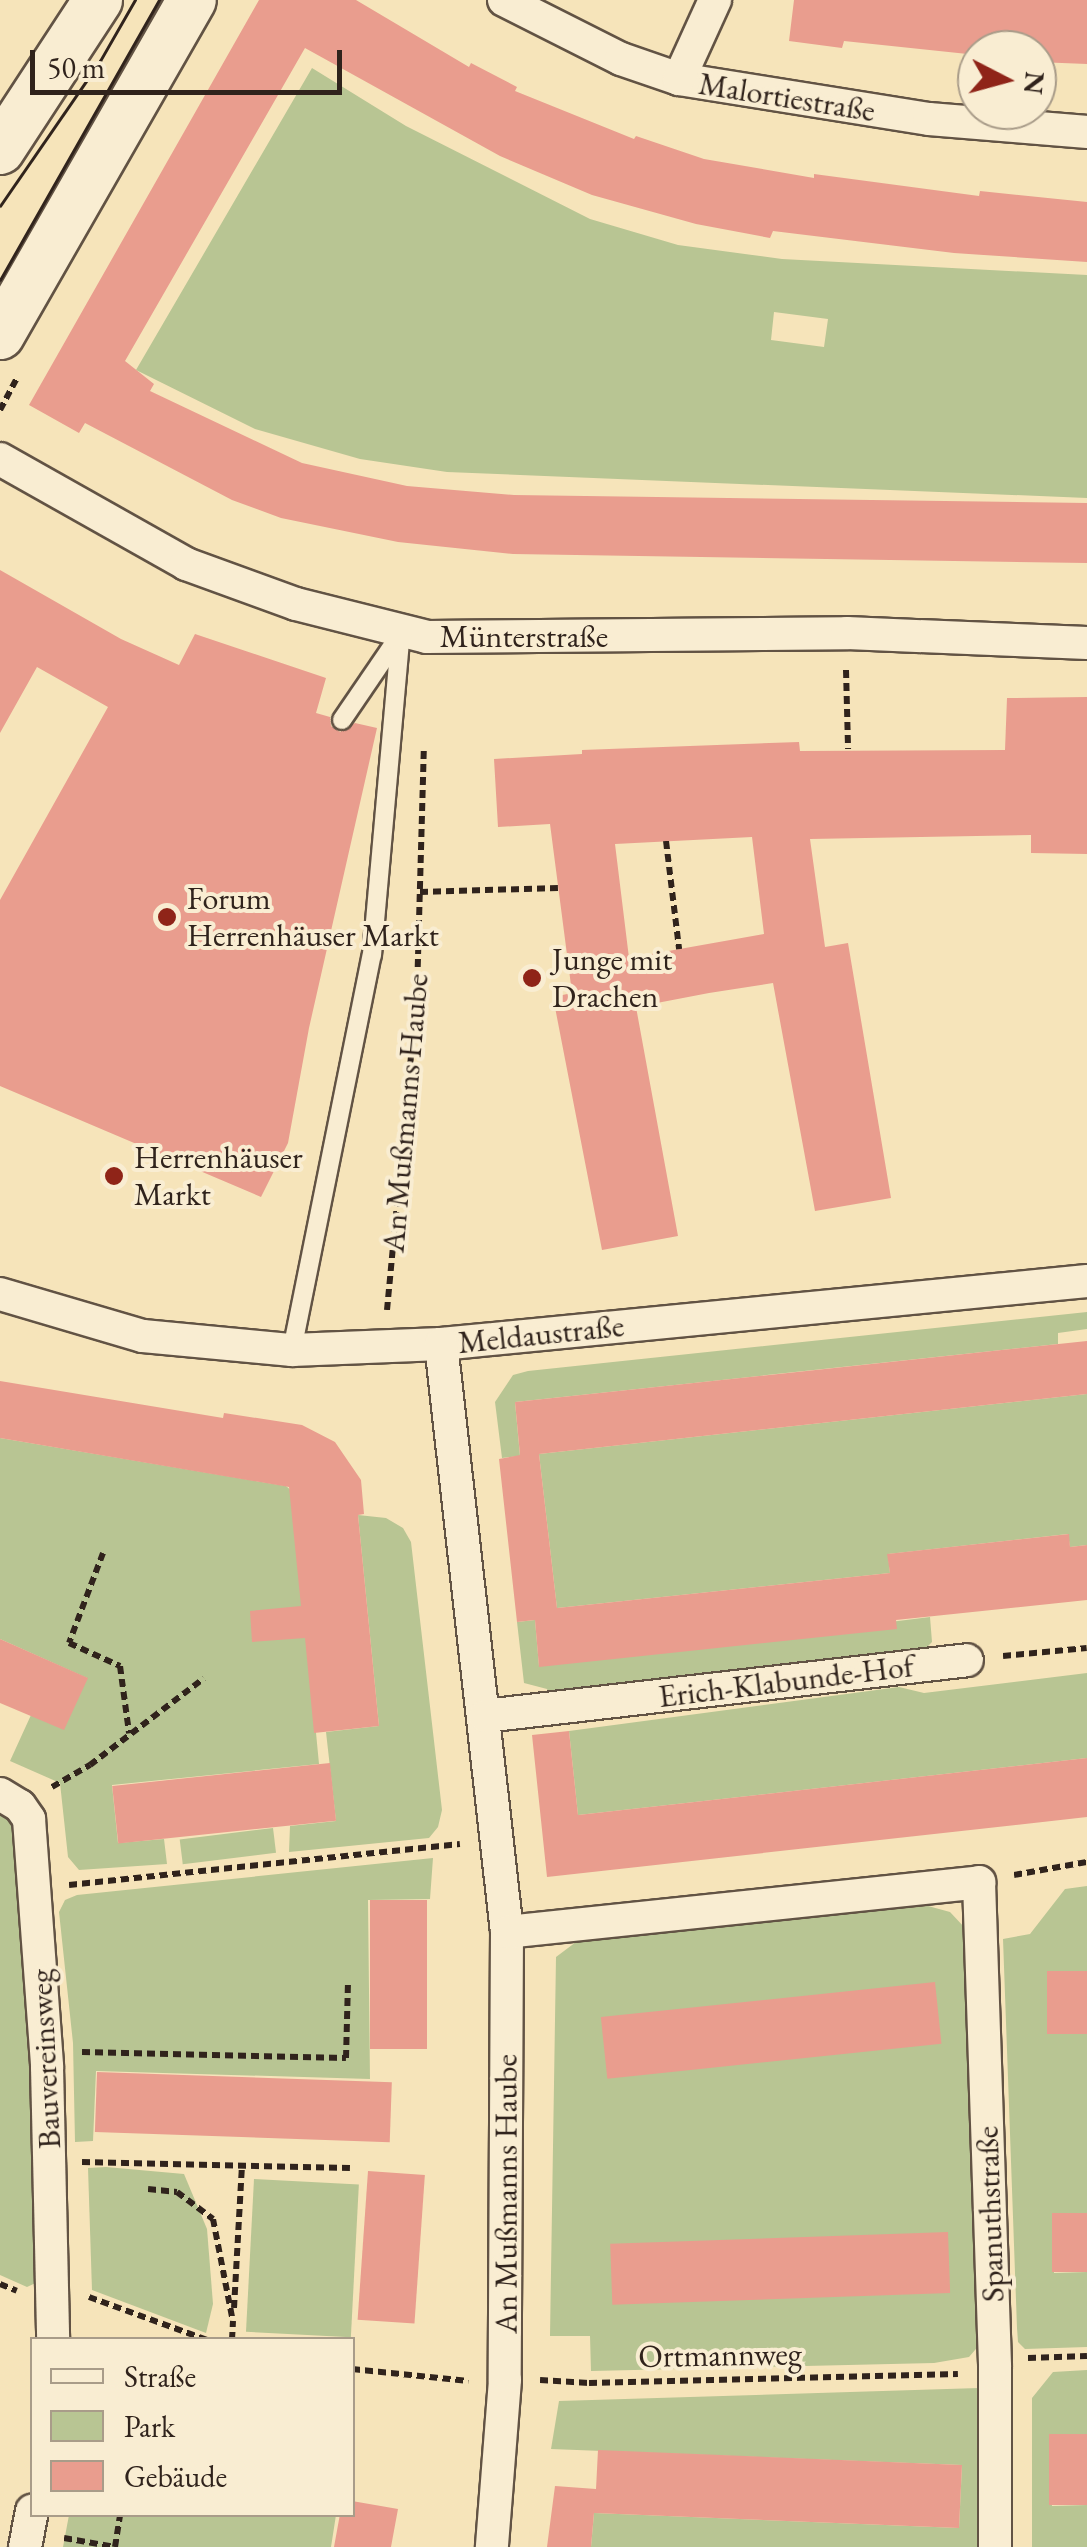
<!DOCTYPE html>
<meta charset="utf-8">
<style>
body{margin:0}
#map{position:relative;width:1087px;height:2547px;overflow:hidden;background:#f6e4ba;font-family:"EB Garamond",serif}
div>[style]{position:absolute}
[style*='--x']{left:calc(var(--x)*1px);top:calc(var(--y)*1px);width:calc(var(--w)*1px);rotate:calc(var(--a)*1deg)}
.green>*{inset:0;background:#b8c593;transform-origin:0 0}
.building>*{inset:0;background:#e99d8e;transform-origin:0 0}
.path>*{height:6px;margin-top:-3px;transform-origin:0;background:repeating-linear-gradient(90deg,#30231c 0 8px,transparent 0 13px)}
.roads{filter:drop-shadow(2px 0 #625344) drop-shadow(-2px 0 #625344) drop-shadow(0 2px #625344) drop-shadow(0 -2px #625344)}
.lane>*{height:18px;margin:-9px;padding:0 9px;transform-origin:9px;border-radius:9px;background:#f9edd2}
.street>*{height:32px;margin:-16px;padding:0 16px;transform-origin:16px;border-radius:16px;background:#f9edd2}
.secondary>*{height:48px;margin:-24px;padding:0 24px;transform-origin:24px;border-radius:24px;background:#f9edd2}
.tram>*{height:2.5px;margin:-1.25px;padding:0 1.25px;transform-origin:1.25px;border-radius:1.25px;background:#30231c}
.dots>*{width:28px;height:28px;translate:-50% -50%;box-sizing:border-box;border:5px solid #f9edd2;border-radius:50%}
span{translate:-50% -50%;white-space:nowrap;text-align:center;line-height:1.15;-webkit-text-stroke:8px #f9edd2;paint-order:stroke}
.street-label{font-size:32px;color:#30231c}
.poi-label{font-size:32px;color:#30231c}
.left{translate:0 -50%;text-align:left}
.legend{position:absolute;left:30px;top:2337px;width:325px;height:180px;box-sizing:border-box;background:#f9edd2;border:2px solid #a99c89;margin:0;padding:12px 18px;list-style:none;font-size:30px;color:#30231c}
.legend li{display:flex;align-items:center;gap:20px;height:50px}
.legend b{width:50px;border:2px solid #a99c89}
.north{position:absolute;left:957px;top:30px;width:100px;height:100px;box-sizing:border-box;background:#f9edd2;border:2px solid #a99c89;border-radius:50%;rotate:96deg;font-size:28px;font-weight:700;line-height:40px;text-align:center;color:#30231c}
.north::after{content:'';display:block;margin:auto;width:35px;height:45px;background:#8f2418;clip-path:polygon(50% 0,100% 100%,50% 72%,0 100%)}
.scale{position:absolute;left:30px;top:50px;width:312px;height:45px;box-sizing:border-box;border:5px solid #30231c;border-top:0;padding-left:12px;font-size:30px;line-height:35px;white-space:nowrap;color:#30231c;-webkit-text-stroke:8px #f9edd2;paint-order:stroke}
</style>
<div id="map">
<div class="green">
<div style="clip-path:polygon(evenodd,312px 68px,406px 126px,590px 219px,678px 245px,782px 259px,1087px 275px,1087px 498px,447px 472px,360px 459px,255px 429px,136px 370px,312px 68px,774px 312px,828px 319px,824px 347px,771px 340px,774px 312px)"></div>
<div style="clip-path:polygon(1087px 1312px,1087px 1329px,1058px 1333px,1058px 1344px,515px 1402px,520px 1456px,502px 1458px,495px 1402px,513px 1375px,528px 1371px)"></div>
<div style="clip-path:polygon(1087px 1394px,1087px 1545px,1070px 1547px,1068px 1534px,888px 1554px,890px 1573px,557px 1608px,539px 1454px)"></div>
<div style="clip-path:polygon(0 1438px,286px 1486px,293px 1492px,319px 1764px,112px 1785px,118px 1843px,164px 1839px,167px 1864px,79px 1870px,68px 1857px,60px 1783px,10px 1761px,31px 1715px,87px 1678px,0 1639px)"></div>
<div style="clip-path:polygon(358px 1515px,386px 1518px,403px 1528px,411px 1542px,442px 1810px,438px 1827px,429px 1838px,289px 1852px,290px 1826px,336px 1821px,326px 1732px,379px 1726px)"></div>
<div style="clip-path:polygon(930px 1617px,932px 1642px,920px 1654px,551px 1700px,547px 1689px,524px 1683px,517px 1622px,535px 1620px,539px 1666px)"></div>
<div style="clip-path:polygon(1087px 1673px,1087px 1758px,578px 1815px,569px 1731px,899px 1687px,924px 1693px)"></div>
<div style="clip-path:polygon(0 1794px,20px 1806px,42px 2280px,27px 2287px,0 2275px)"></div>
<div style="left:273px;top:1828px;width:25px;height:94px;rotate:83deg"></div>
<div style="clip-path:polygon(433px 1858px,430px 1899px,368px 1900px,370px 2079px,96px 2071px,93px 2141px,75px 2142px,73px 2043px,59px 1912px,65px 1900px,77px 1895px)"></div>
<div style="clip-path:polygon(1087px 1886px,1087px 1971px,1047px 1974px,1087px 2034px,1087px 2213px,1052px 2215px,1054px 2273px,1087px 2272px,1087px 2347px,1025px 2349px,1018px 2342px,1017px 2328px,1003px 1939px,1030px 1934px,1065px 1889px)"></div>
<div style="clip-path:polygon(928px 1906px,950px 1912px,965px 1928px,981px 2343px,969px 2357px,934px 2363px,591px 2371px,590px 2336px,550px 2336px,556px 1957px,580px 1939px)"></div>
<div style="clip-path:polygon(106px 2167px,184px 2174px,207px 2229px,213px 2304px,206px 2333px,92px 2290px,88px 2168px)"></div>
<div style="left:254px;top:2179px;width:105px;height:153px;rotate:3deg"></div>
<div style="clip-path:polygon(1087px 2370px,1087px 2434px,1050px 2435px,1052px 2506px,1087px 2505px,1087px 2547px,1032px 2547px,1032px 2398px,1053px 2372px)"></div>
<div style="clip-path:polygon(979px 2388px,978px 2547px,591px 2547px,594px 2513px,959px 2528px,962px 2465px,551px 2449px,559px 2401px)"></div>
<div style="clip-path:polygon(69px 2515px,69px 2514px,336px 2515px,331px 2547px,63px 2547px)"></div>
</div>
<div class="building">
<div style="clip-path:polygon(259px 0,356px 0,469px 67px,471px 63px,517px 87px,515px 91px,634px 139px,636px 136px,704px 159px,814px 178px,814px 174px,979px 196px,980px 191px,1087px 202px,1087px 262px,954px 253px,773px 231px,770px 238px,696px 224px,592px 195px,500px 156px,305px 48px,125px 361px,154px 384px,150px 391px,302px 463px,407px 486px,514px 495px,1087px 503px,1087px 563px,513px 554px,398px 542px,281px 518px,232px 500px,85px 423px,79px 433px,29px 405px)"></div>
<div style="clip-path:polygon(794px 0,1087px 0,1087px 64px,1037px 62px,1037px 50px,977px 50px,977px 55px,844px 41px,842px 48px,789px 41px)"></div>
<div style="clip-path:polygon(0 570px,121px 639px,179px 665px,195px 634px,326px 678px,316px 713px,330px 717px,331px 726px,340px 732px,355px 723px,377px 728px,309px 1028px,288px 1143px,261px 1197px,0 1086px,0 900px,108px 707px,37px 667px,0 733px)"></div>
<div style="clip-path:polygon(evenodd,1087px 697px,1087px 854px,1031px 853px,1031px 835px,810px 839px,825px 947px,848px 943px,891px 1198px,815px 1211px,773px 983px,709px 993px,636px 1007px,678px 1236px,602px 1250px,553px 997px,572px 993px,550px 824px,498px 827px,494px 759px,582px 754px,582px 750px,799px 742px,800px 751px,1005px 750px,1007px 698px,1087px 697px,752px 837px,764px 934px,629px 958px,615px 844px,752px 837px)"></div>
<div style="clip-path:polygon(1087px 1341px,1087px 1394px,539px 1454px,557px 1608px,890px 1573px,887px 1554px,1069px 1534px,1070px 1547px,1087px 1545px,1087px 1600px,896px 1620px,897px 1629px,539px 1667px,535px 1620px,517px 1622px,499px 1459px,520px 1455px,515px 1402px)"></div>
<div style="clip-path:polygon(0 1381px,223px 1418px,224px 1413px,302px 1425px,335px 1442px,361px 1480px,364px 1514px,358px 1515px,379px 1726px,314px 1733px,305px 1638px,252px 1642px,250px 1611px,301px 1606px,289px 1487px,0 1438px)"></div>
<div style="clip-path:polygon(0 1639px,88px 1678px,64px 1730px,0 1703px)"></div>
<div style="clip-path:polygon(569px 1731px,578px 1815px,1087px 1758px,1087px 1817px,547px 1877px,532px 1735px)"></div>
<div style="left:330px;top:1763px;width:58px;height:219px;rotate:84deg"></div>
<div style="left:370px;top:1900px;width:57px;height:149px"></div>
<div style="left:1087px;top:1971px;width:63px;height:40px;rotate:90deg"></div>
<div style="left:935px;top:1982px;width:62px;height:336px;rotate:84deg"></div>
<div style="left:97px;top:2072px;width:295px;height:60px;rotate:2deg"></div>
<div style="left:368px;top:2171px;width:57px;height:149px;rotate:4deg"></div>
<div style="left:1087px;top:2213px;width:59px;height:35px;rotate:90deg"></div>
<div style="left:948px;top:2232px;width:61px;height:338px;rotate:88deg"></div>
<div style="left:1087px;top:2434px;width:71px;height:38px;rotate:90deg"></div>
<div style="clip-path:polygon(598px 2450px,962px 2465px,959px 2528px,594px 2513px,591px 2547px,547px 2547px,555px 2486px,596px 2489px)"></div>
<div style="clip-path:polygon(352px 2501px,398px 2509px,391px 2547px,334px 2547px,340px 2514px,352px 2514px)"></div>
</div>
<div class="path">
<div style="--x:0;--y:410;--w:38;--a:-62"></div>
<div style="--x:846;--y:670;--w:79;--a:88.5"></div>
<div style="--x:666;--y:841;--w:109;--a:83.1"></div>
<div style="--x:420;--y:892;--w:138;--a:-1.7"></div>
<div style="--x:387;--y:1310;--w:318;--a:-84.6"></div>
<div style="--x:417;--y:993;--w:244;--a:-88.4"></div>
<div style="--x:103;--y:1553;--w:96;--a:110.7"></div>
<div style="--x:69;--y:1643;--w:56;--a:24.3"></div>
<div style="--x:120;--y:1666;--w:68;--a:82.3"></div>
<div style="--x:1003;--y:1656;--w:84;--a:-5.4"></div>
<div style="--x:52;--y:1787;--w:44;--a:-30.1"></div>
<div style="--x:90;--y:1765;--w:143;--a:-37.3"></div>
<div style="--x:1014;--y:1875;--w:74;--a:-10.1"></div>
<div style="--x:69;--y:1885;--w:393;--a:-6"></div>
<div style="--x:82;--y:2052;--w:264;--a:1.3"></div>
<div style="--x:346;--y:2058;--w:78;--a:-88.5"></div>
<div style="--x:82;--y:2162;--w:268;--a:1.3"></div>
<div style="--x:148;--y:2189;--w:29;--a:6"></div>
<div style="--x:177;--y:2192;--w:45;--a:36.9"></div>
<div style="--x:213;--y:2219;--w:105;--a:79"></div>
<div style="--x:0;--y:2284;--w:18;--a:22"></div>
<div style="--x:89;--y:2297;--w:126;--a:20"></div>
<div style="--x:234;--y:2308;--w:142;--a:-86.8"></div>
<div style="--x:232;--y:2340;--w:19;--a:-87"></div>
<div style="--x:1028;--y:2358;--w:59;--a:-1.9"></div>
<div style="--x:352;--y:2369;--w:117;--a:5.9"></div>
<div style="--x:540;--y:2380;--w:49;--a:3.5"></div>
<div style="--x:589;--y:2383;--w:369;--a:-1.4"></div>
<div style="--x:64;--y:2538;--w:52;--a:10"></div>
<div style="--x:115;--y:2547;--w:33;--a:-81"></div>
</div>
<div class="roads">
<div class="lane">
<div style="--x:342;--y:720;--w:99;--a:-55.7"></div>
<div style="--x:292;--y:1350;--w:403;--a:-78.6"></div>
<div style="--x:372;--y:955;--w:323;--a:-84.9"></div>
</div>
<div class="street">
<div style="--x:504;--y:0;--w:131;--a:26.8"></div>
<div style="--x:621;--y:59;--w:61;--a:19"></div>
<div style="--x:679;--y:79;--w:253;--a:9.1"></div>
<div style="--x:929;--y:119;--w:159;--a:4.7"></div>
<div style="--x:679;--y:79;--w:87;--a:-65.5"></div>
<div style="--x:0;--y:459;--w:214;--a:29.4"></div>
<div style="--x:186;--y:564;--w:117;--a:20"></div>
<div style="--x:296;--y:604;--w:135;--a:14.1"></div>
<div style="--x:427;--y:637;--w:420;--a:-0.5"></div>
<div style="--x:847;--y:633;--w:240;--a:2.4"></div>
<div style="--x:0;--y:1294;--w:149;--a:16.4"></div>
<div style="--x:143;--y:1336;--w:150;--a:5.4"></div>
<div style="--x:292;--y:1350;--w:149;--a:-2.3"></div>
<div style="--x:441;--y:1344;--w:649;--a:-5.57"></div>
<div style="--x:441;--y:1344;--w:592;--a:83.6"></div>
<div style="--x:507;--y:1932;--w:448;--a:90.3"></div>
<div style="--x:505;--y:2380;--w:168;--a:94.5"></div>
<div style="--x:485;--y:1716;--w:485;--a:-6.6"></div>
<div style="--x:0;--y:1794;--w:23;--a:31"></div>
<div style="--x:20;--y:1806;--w:16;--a:55"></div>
<div style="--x:29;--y:1819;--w:249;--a:85.8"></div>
<div style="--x:47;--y:2067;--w:273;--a:88.7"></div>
<div style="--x:507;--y:1932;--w:475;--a:-6"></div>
<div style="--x:979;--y:1882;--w:485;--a:88.1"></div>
<div style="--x:995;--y:2367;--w:180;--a:90"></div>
<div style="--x:25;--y:2547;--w:37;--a:-79"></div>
</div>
<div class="secondary">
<div style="--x:0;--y:150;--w:179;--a:-56.8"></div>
<div style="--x:0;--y:335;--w:386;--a:-60.2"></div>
</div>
</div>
<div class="tram">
<div style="--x:0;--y:206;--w:176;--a:-55.4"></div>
<div style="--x:100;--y:61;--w:70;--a:-60.2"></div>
<div style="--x:0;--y:280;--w:322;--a:-60.4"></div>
</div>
<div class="dots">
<div style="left:167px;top:917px;background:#8f2418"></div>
<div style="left:532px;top:978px;background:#8f2418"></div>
<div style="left:114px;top:1176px;background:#8f2418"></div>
</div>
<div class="street-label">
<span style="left:787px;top:97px;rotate:9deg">Malortiestraße</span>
<span style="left:524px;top:636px">Münterstraße</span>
<span style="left:405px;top:1113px;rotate:-85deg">An Mußmanns Haube</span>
<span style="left:541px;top:1334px;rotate:-6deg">Meldaustraße</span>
<span style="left:786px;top:1681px;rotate:-7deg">Erich-Klabunde-Hof</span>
<span style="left:45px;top:2059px;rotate:-93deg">Bauvereinsweg</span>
<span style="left:506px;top:2194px;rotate:-90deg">An Mußmanns Haube</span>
<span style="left:990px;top:2214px;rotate:-92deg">Spanuthstraße</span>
<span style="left:720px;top:2355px;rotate:-1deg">Ortmannweg</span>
</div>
<div class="poi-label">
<span class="left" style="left:187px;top:917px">Forum<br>Herrenhäuser Markt</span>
<span class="left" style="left:552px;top:978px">Junge mit<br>Drachen</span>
<span class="left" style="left:134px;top:1176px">Herrenhäuser<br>Markt</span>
</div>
<ul class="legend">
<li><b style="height:12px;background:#f9edd2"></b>Straße</li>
<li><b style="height:28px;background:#b8c593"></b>Park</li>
<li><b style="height:28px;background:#e99d8e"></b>Gebäude</li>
</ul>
<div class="north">N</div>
<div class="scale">50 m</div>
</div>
